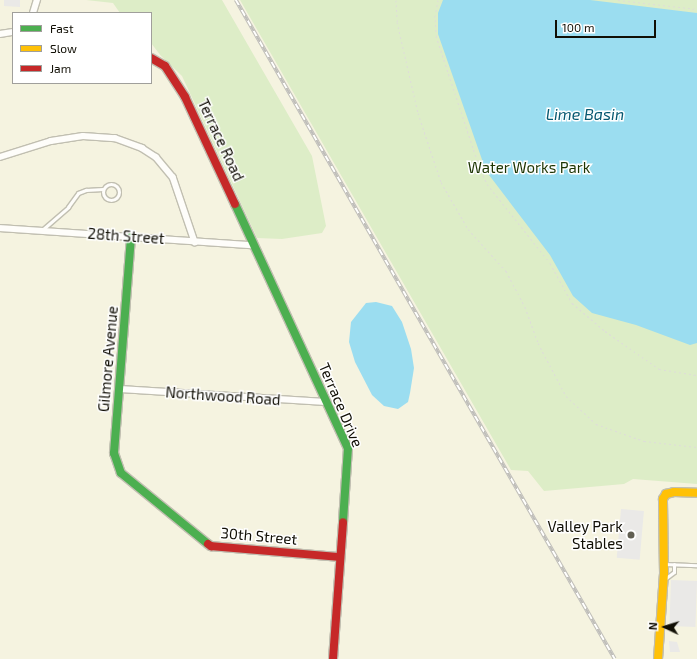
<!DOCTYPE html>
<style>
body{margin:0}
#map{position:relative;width:697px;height:659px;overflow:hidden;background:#f5f3e0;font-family:"Exo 2",sans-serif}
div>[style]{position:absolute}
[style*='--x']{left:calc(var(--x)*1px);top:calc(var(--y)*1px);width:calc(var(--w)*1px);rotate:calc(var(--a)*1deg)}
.green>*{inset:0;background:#ddedc7}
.water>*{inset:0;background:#9bddf0}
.building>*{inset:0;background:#eae9e7;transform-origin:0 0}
.path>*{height:1px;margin-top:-0.5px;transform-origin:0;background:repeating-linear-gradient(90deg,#deddd8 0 2px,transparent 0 5px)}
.roads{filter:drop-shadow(1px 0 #c1bfb1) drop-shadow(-1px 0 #c1bfb1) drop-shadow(0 1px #c1bfb1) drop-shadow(0 -1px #c1bfb1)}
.lane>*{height:3px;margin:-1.5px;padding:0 1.5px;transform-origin:1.5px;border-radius:1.5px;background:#fefdfa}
.lane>.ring{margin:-1.5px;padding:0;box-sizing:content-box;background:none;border:3px solid #fefdfa;border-radius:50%}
.street>*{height:5.5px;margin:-2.75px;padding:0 2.75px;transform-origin:2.75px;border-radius:2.75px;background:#fefdfa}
.fast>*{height:8px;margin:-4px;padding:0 4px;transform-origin:4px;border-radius:4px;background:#4caf50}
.slow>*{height:8px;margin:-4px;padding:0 4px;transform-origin:4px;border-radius:4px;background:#ffc107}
.jam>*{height:8px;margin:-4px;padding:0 4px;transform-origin:4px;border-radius:4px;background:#c62828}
.rail>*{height:3.5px;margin-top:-1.75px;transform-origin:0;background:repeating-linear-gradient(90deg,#fff 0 6px,#bfbeba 0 12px);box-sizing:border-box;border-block:1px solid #bfbeba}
.dots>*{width:11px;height:11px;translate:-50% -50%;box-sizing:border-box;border:2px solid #fff;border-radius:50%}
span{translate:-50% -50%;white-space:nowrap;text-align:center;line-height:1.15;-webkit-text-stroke:3px #fff;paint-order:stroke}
.street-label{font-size:15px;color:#110f05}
.park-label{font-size:15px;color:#1d3503}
.poi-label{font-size:15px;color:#110f05}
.right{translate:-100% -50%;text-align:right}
.water-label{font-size:16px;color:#065871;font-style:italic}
.legend{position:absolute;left:12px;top:12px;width:140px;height:72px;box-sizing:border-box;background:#fff;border:1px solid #a09f9b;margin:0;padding:5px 7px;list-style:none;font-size:12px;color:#110f05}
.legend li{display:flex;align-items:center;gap:8px;height:20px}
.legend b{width:20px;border:1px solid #a09f9b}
.north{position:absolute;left:645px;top:607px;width:40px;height:40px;-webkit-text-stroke:3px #fff;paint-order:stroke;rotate:274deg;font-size:11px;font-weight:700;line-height:16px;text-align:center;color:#110f05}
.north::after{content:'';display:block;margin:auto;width:14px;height:18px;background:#110f05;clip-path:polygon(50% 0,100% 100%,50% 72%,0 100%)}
.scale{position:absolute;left:555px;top:20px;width:101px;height:18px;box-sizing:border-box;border:2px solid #110f05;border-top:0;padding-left:5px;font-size:12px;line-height:14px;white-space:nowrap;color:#110f05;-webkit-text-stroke:3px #fff;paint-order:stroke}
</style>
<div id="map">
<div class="green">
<div style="clip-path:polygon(86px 0,222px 0,312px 156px,326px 226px,322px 233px,282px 239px,257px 238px,182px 76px,161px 56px,151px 43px,151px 13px,120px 13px,113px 3px)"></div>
<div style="clip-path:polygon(240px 0,697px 0,697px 484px,633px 479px,624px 484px,544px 491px,528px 471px,511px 470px)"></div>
</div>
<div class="water">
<div style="clip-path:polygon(443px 0,590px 0,697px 13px,697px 343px,690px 345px,636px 325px,592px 313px,573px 296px,550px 255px,486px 171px,438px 34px,438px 13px)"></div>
<div style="clip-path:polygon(376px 302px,392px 306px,402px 322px,411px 349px,414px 368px,410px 393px,408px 402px,398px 409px,384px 406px,372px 395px,355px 362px,349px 342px,351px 322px,366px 303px)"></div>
</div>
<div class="building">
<div style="clip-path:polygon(4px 0,20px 0,20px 7px,4px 6px)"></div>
<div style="left:621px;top:509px;width:23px;height:49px;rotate:5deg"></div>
<div style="left:671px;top:580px;width:26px;height:46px;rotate:2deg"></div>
<div style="clip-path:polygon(669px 641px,677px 642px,680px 652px,670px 652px)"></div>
</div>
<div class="path">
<div style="--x:396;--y:0;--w:22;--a:87"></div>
<div style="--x:397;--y:22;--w:93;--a:77"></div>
<div style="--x:418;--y:113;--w:73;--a:71.6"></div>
<div style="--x:441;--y:182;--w:54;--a:60.1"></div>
<div style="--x:468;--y:229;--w:57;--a:47.9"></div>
<div style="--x:506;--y:271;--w:41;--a:62.2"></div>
<div style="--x:525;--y:307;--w:38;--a:70"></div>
<div style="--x:538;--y:343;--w:60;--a:62.2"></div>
<div style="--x:566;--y:396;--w:41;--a:43"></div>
<div style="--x:596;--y:424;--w:51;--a:19.5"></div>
<div style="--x:644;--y:441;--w:53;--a:6.5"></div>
<div style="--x:438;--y:0;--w:15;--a:101"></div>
<div style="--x:435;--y:15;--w:21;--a:87"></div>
<div style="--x:436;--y:36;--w:137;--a:71.7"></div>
<div style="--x:479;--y:166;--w:20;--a:66"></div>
<div style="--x:487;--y:184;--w:101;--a:51.4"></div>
<div style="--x:550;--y:263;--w:46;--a:61.2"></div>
<div style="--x:572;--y:303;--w:43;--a:40.3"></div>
<div style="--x:605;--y:331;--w:66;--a:35.1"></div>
<div style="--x:659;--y:369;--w:38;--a:9"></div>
<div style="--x:618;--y:0;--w:80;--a:6.5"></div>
</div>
<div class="roads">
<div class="lane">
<div class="ring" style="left:103px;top:184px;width:13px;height:13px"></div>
<div style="--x:42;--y:230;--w:35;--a:-41"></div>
<div style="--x:68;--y:207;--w:17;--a:-54"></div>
<div style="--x:78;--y:193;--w:9;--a:-21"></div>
<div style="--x:86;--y:190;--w:17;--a:-3"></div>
<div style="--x:664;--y:564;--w:33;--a:2"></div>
<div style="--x:666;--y:578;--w:10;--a:-37"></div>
<div style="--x:674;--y:572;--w:8;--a:-90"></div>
</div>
<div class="street">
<div style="--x:33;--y:13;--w:14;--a:-73"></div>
<div style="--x:0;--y:34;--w:13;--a:-9"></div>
<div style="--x:0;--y:157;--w:53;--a:-17.4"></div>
<div style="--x:51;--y:141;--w:32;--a:-9"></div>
<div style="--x:83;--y:136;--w:32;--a:4"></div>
<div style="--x:115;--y:138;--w:29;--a:20"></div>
<div style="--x:142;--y:148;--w:17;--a:33"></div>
<div style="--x:156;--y:157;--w:26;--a:50"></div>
<div style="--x:173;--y:177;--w:69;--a:71.3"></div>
<div style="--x:0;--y:228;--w:253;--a:3.9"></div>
<div style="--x:119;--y:389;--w:208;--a:3.6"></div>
</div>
<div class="fast">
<div style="--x:235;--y:204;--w:269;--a:65.2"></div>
<div style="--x:348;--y:448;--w:74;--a:93.9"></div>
<div style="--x:131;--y:237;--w:217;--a:94.5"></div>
<div style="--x:114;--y:453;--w:21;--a:71"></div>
<div style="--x:121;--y:473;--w:112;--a:39.2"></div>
</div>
<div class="slow">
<div style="--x:658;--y:659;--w:86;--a:-86"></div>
<div style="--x:664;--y:573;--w:74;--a:-90.8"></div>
<div style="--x:663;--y:499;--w:6;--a:-59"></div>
<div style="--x:666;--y:494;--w:8;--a:-14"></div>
<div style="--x:674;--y:492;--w:23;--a:2"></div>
</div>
<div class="jam">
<div style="--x:151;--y:58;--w:16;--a:30"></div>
<div style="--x:165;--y:66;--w:37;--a:57"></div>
<div style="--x:185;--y:97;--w:118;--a:65"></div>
<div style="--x:208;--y:544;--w:4;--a:34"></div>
<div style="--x:211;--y:546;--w:129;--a:4.9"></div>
<div style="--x:333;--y:659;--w:137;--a:-85.8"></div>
</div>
</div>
<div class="rail">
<div style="--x:236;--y:0;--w:760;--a:60.1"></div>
</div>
<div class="dots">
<div style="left:631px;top:535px;background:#615f52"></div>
</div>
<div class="street-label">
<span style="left:221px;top:140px;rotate:65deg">Terrace Road</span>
<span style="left:126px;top:236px;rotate:4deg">28th Street</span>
<span style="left:108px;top:359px;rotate:-85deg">Gilmore Avenue</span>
<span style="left:223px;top:396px;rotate:4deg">Northwood Road</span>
<span style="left:341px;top:405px;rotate:67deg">Terrace Drive</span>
<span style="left:259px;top:536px;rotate:5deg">30th Street</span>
</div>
<div class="park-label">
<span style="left:529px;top:168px">Water Works Park</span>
</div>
<div class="poi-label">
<span class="right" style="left:623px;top:535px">Valley Park<br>Stables</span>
</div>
<div class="water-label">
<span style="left:585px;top:114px">Lime Basin</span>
</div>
<ul class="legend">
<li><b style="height:5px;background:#4caf50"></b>Fast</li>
<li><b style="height:5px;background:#ffc107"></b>Slow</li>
<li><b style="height:5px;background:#c62828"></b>Jam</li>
</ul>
<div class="north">N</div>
<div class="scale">100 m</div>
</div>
